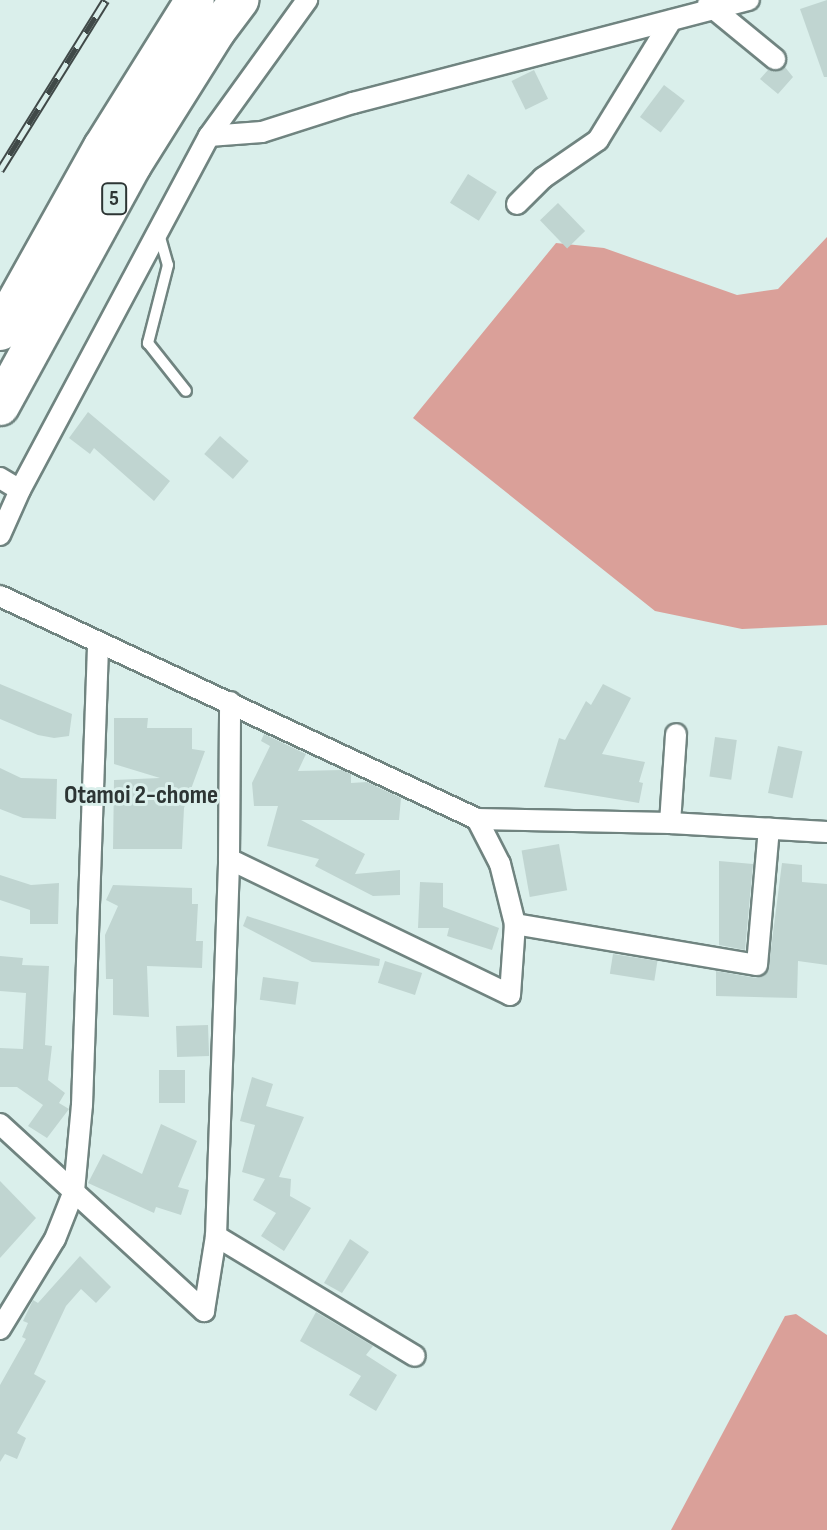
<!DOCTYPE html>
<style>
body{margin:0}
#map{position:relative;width:827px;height:1530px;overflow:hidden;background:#daefeb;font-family:"Sofia Sans Condensed",sans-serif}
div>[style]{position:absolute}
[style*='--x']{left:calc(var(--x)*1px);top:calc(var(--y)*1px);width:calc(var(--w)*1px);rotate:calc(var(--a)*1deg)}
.forest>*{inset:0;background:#daa099}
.building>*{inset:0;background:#c0d5d1;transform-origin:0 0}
.roads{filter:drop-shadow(2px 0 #708480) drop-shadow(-2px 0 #708480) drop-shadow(0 2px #708480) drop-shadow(0 -2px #708480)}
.lane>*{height:10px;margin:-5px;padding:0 5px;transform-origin:5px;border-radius:5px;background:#fff}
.street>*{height:20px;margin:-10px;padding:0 10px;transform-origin:10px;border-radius:10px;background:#fff}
.highway>*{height:38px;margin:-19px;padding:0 19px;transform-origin:19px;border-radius:19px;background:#fff}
.rail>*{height:9px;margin-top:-4.5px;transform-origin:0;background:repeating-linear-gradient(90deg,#daefeb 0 18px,#404948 0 36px);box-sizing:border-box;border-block:2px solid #404948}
span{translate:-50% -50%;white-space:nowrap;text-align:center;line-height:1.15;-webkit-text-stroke:6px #daefeb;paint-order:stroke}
.shield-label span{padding:2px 6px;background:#daefeb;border:2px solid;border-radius:6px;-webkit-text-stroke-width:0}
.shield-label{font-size:22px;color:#2d3534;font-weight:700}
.neighbourhood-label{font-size:26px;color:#2d3534;font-weight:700}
</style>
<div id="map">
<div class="forest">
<div style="clip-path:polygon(827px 237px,827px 625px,742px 629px,655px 611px,413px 418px,556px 243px,604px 248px,737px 295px,778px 289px)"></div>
<div style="clip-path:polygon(796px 1314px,827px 1335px,827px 1530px,671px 1530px,785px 1316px)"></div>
</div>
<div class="building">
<div style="clip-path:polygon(827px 0,827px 77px,824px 77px,800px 9px)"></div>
<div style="clip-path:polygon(785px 67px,793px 77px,778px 94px,760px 79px,768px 70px,779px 71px)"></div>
<div style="left:534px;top:70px;width:32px;height:25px;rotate:64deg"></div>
<div style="left:664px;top:85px;width:26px;height:40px;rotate:37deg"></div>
<div style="left:468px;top:174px;width:34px;height:34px;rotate:32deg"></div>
<div style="left:558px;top:203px;width:39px;height:25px;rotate:46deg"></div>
<div style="clip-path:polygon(88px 412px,170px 481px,154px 501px,94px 448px,90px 454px,69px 438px)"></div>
<div style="left:220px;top:436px;width:38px;height:24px;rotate:41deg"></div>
<div style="clip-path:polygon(0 684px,72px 714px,69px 736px,54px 738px,38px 735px,0 719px)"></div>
<div style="clip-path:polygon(603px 684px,631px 698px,602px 754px,645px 762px,639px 782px,643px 783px,639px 803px,544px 787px,559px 738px,565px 740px,586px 701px,591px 705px)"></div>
<div style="clip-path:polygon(114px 718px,148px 718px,147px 728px,192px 728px,192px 749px,205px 751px,184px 808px,182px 849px,113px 849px,114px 780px,160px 778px,114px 764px)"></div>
<div style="clip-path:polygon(264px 734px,306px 754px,298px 771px,342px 770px,351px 774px,351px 783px,367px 782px,401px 798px,399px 820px,301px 820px,365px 854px,355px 874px,400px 870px,400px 895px,373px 896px,315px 866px,319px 859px,267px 846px,278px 806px,254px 806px,252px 783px,270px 746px,261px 741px)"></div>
<div style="left:715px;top:737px;width:22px;height:40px;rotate:8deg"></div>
<div style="left:778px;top:746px;width:25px;height:48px;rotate:12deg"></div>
<div style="clip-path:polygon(0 768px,21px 778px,57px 779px,56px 819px,23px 818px,0 809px)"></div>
<div style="left:559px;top:844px;width:47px;height:38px;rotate:80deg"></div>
<div style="clip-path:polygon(719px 861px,753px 864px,745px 950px,719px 945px)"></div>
<div style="clip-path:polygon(782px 863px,802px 865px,802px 882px,827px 884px,827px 965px,798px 961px,797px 998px,716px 996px,716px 971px,756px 978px,768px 972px)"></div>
<div style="clip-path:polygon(0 875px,31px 885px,59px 883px,58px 924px,30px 924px,30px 910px,0 900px)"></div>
<div style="clip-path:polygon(420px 882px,443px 883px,443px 907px,499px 928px,492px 950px,447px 936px,449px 928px,418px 928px)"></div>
<div style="clip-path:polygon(113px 885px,192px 888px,192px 904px,198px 904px,196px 941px,203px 941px,202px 968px,147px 966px,149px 1017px,113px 1015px,113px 979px,106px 979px,105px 935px,118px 906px,106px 900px)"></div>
<div style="clip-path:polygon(247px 916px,380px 959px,379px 966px,312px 962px,243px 926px)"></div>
<div style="left:613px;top:954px;width:45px;height:20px;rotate:9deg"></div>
<div style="clip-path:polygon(0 956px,23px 958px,22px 965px,49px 966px,45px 1045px,52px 1046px,48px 1080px,65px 1093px,59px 1103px,69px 1109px,47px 1138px,28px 1126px,43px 1105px,17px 1087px,0 1087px,0 1048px,23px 1049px,26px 993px,0 991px)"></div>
<div style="left:385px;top:961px;width:39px;height:23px;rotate:18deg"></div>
<div style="left:263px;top:977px;width:36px;height:23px;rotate:8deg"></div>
<div style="left:208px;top:1025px;width:31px;height:32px;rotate:88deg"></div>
<div style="left:159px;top:1070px;width:26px;height:33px"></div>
<div style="clip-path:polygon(252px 1077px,273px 1084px,266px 1106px,304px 1117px,279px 1177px,291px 1179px,290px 1196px,311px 1208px,284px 1251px,261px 1236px,276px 1213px,253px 1200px,265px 1179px,242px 1172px,255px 1125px,240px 1121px)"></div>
<div style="clip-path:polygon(161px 1124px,197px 1141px,178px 1187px,189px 1190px,181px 1215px,156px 1207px,154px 1213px,88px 1183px,103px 1154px,142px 1174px)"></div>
<div style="clip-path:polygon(0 1181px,36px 1218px,0 1258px)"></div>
<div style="clip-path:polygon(350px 1239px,369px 1252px,342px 1293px,324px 1283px)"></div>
<div style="clip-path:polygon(80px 1256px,111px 1287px,96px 1303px,81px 1289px,66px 1306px,34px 1374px,46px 1381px,17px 1433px,26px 1438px,17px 1459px,5px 1454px,0 1462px,0 1385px,26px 1339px,22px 1337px,28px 1323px,23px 1321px,33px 1300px,38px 1303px)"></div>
<div style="clip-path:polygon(316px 1312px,373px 1346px,366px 1355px,397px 1375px,376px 1411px,349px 1395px,361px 1376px,300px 1341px)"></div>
</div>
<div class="roads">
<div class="lane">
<div style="--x:159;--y:234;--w:32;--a:74"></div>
<div style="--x:168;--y:265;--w:81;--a:104.4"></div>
<div style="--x:148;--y:343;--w:61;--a:51.6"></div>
</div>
<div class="street">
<div style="--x:708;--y:4;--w:87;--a:39.4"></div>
<div style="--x:209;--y:136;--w:53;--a:-4.3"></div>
<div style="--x:262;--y:132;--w:96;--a:-17.7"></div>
<div style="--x:353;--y:103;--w:409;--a:-14.6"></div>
<div style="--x:517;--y:204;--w:37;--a:-45"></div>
<div style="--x:543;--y:178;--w:67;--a:-34.6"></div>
<div style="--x:598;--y:140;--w:140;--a:-58.5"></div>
<div style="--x:0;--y:478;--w:23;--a:31"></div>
<div style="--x:0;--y:535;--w:49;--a:-66"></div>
<div style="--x:20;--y:490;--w:401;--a:-61.9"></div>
<div style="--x:209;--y:136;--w:168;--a:-54.2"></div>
<div style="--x:0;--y:596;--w:527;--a:25.06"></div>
<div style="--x:477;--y:819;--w:193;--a:1.2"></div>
<div style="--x:670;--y:823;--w:157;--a:3.3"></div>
<div style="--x:670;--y:823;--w:89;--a:-86.1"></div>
<div style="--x:229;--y:859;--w:312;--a:25.8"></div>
<div style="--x:510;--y:995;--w:71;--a:-86"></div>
<div style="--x:515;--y:924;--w:62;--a:-104"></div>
<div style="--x:500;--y:864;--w:51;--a:-117.1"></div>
<div style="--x:515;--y:924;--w:245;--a:9.6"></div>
<div style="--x:757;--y:965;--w:137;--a:-85"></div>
<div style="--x:0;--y:1124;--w:277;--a:42.5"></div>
<div style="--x:204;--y:1311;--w:76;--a:-80.9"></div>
<div style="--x:216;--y:1236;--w:377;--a:-88"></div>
<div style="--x:229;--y:859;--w:157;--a:-89.6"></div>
<div style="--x:216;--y:1236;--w:232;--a:31.1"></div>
<div style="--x:0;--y:1329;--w:105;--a:-58.6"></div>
<div style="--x:55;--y:1239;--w:52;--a:-68.4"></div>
<div style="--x:74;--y:1191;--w:86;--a:-84.7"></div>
<div style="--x:82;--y:1105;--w:462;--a:-88"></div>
</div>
<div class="highway">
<div style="--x:0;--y:331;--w:211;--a:-60.8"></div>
<div style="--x:103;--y:147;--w:173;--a:-58"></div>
<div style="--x:0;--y:406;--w:275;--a:-61.3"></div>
<div style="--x:132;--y:165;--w:158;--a:-57.9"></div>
<div style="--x:216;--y:31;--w:39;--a:-53"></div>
</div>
</div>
<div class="rail">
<div style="--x:0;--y:170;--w:200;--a:-58.1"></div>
</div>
<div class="shield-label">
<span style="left:114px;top:199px">5</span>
</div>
<div class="neighbourhood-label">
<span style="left:141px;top:796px">Otamoi 2-chome</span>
</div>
</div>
